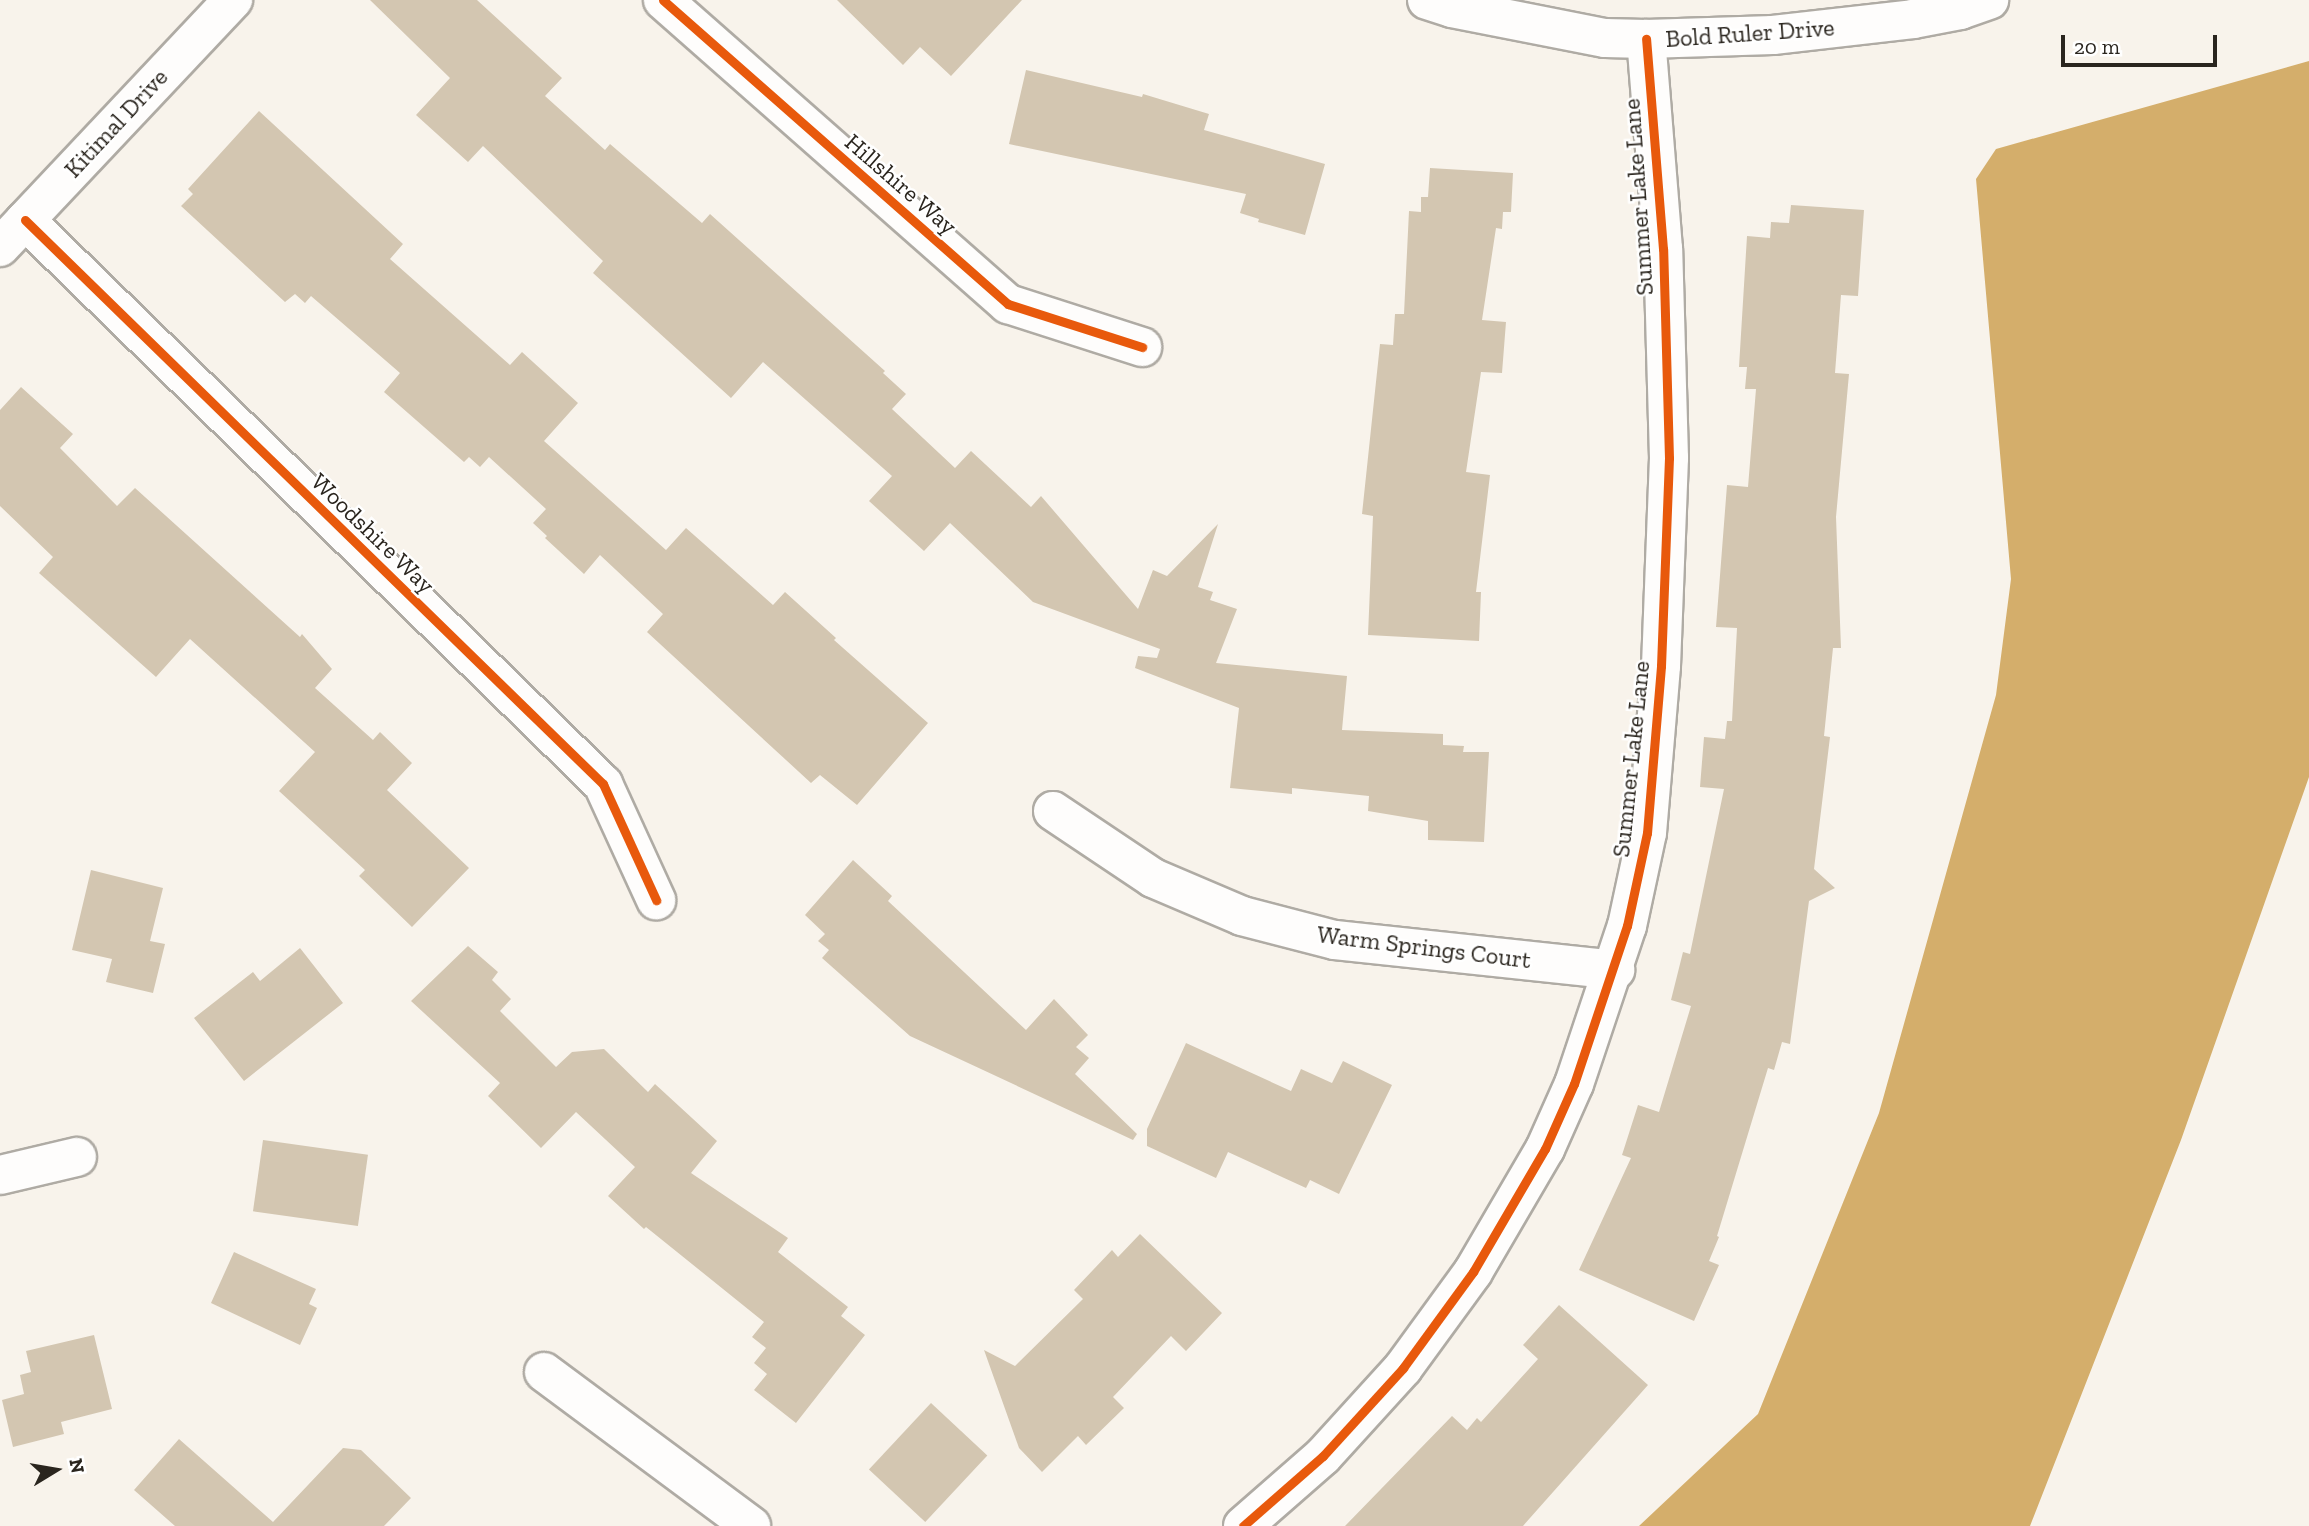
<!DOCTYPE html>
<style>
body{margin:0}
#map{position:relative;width:2309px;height:1526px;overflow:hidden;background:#f8f3eb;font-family:"Zilla Slab",serif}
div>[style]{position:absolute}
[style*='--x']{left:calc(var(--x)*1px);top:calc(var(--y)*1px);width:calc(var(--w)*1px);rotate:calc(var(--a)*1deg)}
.water>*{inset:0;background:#d4ae6b}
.building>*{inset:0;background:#d3c6b1;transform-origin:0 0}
.roads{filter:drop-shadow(2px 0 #afaba4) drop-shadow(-2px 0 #afaba4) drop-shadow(0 2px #afaba4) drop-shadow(0 -2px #afaba4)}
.minor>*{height:38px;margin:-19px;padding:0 19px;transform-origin:19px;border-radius:19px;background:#fefdfc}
.tertiary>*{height:38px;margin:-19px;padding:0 19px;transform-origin:19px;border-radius:19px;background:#fefdfc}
.cycleway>*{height:9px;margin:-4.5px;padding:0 4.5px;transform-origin:4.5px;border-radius:4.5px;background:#e8590c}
span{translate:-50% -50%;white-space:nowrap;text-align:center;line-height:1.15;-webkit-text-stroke:5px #fff;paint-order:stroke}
.street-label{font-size:24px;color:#2a251e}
.north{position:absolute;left:21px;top:1435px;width:70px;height:70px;-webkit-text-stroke:5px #fff;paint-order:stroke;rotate:79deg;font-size:19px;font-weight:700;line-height:28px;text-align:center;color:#2a251e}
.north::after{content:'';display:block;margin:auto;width:24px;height:32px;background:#2a251e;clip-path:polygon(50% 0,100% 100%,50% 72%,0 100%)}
.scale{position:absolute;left:2061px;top:35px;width:156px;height:32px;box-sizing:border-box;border:4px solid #2a251e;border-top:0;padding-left:9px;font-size:21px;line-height:24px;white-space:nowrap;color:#2a251e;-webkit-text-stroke:5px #fff;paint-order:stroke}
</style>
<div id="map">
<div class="water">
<div style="clip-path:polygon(2309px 61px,2309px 777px,2181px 1140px,2030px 1526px,1639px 1526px,1758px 1414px,1879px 1113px,1996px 695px,2011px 579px,1976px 179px,1996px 149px)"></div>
</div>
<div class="building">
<div style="clip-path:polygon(370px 0,477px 0,562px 78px,545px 96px,605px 150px,610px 144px,702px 223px,710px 214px,885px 371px,883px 373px,906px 394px,892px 409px,955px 468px,971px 451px,1031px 507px,1041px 496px,1138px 609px,1153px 570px,1167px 576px,1218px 524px,1198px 587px,1213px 592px,1210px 600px,1237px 609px,1216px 663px,1347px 676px,1342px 730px,1443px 734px,1443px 745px,1464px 746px,1463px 752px,1489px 752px,1484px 842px,1428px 840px,1428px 821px,1368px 811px,1369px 796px,1292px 788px,1292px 794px,1230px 788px,1239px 708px,1135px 668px,1138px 656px,1157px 658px,1160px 649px,1033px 602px,950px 523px,924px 551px,869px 501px,892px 476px,763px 362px,731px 398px,593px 273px,603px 261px,483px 146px,468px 162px,416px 115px,450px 78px)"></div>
<div style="clip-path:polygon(837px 0,1022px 0,951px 76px,920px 47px,903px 65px)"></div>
<div style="clip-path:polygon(1026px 70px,1142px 97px,1143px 94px,1209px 114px,1204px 130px,1325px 164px,1305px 235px,1258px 222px,1259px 219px,1240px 213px,1246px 194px,1009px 144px)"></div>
<div style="clip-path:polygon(259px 111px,403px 244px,390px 259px,510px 365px,522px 352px,578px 403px,544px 441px,666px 550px,686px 528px,773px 605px,785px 592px,836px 638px,834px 640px,928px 723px,857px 805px,820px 775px,811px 783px,647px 632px,663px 614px,600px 555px,584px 574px,545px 538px,547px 536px,533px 523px,546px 509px,489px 457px,480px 467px,469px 457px,464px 462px,384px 392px,400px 373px,311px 296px,305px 303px,295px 294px,285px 302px,181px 206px,193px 194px,188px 189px)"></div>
<div style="clip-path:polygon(1430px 168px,1513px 173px,1511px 212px,1503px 212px,1502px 229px,1496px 228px,1482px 320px,1506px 322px,1502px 373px,1481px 372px,1466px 472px,1490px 475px,1476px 592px,1481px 592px,1479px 641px,1368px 635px,1373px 516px,1362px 514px,1380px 344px,1393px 345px,1395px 314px,1404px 314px,1409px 211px,1421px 212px,1421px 197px,1428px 197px)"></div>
<div style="clip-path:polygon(1791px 205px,1864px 210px,1858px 296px,1841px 295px,1835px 373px,1849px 374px,1836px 517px,1841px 648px,1833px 648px,1824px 736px,1830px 737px,1814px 869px,1835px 888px,1809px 901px,1790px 1044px,1782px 1042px,1774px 1070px,1768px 1068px,1717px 1236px,1719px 1237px,1709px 1261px,1719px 1265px,1694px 1321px,1579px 1270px,1631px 1158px,1622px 1155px,1638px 1105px,1659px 1112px,1691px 1006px,1671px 1000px,1683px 952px,1690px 954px,1724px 789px,1700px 787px,1704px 737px,1725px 739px,1727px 721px,1732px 721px,1737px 628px,1716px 627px,1727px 485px,1748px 487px,1756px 389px,1745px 389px,1747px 367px,1739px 367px,1747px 236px,1770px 238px,1771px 222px,1789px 223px)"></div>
<div style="clip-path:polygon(21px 387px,73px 434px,60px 448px,117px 506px,135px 488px,300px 637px,302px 634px,332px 669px,315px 688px,373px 740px,380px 732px,412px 763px,387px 790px,469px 868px,412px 927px,359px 876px,365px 870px,279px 791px,315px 752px,190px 639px,156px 677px,39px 573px,53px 557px,0 506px,0 410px)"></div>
<div style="clip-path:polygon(853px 860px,892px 896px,888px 901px,1026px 1030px,1054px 999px,1088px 1035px,1076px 1047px,1089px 1058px,1075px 1074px,1137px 1134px,1133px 1140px,910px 1036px,822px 958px,829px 950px,818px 941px,825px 934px,805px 915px)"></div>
<div style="clip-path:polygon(91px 870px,163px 888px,150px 941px,165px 944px,153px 993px,106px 982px,112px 959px,72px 950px)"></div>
<div style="clip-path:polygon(468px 946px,498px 972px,492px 980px,511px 999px,500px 1011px,556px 1067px,572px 1052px,604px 1049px,648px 1092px,655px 1084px,717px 1141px,691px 1173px,788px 1238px,778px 1252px,848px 1307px,841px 1316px,865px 1335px,796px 1423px,754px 1390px,767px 1374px,754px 1363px,766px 1348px,752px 1337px,764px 1322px,646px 1227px,644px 1229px,608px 1196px,635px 1167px,576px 1112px,541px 1148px,488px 1096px,500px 1083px,411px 1001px)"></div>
<div style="clip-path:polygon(300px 948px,343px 1003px,244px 1081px,194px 1018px,253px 972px,260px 981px)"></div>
<div style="clip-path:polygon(1186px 1043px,1291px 1091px,1301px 1069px,1332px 1083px,1343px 1061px,1392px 1085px,1339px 1194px,1310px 1180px,1306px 1188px,1228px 1152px,1216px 1178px,1147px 1146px,1147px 1129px)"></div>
<div style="left:263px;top:1140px;width:106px;height:72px;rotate:8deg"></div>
<div style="clip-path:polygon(1140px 1234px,1222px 1313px,1186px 1351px,1171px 1336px,1113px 1397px,1124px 1408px,1086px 1445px,1078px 1436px,1042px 1472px,1019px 1448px,984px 1350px,1015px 1366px,1083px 1299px,1074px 1290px,1112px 1250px,1118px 1257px)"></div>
<div style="clip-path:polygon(234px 1252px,316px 1289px,309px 1304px,317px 1308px,300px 1345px,211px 1303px)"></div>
<div style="clip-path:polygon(1559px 1305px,1648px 1385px,1523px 1526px,1345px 1526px,1452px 1416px,1467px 1430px,1477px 1418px,1481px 1422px,1538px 1359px,1523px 1345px)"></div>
<div style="clip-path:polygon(94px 1335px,112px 1409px,61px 1422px,64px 1434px,13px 1447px,2px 1400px,24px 1394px,20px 1375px,31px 1372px,26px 1351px)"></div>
<div style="left:931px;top:1403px;width:77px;height:91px;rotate:43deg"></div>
<div style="clip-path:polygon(179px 1439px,273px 1522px,343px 1448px,361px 1450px,411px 1498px,384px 1526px,175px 1526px,134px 1490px)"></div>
</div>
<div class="roads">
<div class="minor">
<div style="--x:663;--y:0;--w:460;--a:41.4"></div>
<div style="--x:1008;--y:304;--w:141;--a:17.8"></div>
<div style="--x:25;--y:220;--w:808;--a:44.3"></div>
<div style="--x:603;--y:784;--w:128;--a:65.4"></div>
<div style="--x:0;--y:247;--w:340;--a:-46.7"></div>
<div style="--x:1053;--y:811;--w:120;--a:33.8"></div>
<div style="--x:1153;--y:878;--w:97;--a:23.1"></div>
<div style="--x:1242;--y:916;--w:96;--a:14.5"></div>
<div style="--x:1335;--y:940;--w:282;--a:6.1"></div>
<div style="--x:0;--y:1175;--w:79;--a:-13.2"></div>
<div style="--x:544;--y:1372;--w:258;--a:36.6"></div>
<div style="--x:1243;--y:1526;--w:106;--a:-41.2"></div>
<div style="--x:1323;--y:1456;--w:119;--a:-47.7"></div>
<div style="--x:1403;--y:1368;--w:119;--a:-53.9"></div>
<div style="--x:1473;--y:1272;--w:143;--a:-59.7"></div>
<div style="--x:1545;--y:1149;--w:71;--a:-66"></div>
<div style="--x:1574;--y:1084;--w:167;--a:-71.5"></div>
<div style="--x:1627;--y:926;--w:95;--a:-77.9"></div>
<div style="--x:1647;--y:833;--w:168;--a:-85.2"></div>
<div style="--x:1661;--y:666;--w:208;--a:-87.8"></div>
<div style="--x:1669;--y:458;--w:209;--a:-91.6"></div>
<div style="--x:1663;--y:249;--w:211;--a:-94.6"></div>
</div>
<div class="tertiary">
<div style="--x:1427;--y:0;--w:26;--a:18"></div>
<div style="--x:1452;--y:8;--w:156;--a:11.1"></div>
<div style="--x:1605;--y:38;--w:41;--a:1.4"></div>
<div style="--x:1646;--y:39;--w:127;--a:-1.8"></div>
<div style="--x:1773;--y:35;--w:141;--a:-6.5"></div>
<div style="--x:1913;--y:19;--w:48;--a:-10.8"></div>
<div style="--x:1960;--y:10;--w:31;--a:-19"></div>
</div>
</div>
<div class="cycleway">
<div style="--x:663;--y:0;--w:460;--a:41.4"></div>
<div style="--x:1008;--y:304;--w:141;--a:17.8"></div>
<div style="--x:25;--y:220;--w:808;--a:44.3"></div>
<div style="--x:603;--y:784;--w:128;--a:65.4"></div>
<div style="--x:1243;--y:1526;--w:106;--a:-41.2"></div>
<div style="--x:1323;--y:1456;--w:119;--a:-47.7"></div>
<div style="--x:1403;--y:1368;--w:119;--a:-53.9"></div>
<div style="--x:1473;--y:1272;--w:143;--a:-59.7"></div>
<div style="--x:1545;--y:1149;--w:71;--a:-66"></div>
<div style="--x:1574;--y:1084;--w:167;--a:-71.5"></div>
<div style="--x:1627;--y:926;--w:95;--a:-77.9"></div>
<div style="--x:1647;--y:833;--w:168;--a:-85.2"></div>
<div style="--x:1661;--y:666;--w:208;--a:-87.8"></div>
<div style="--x:1669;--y:458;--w:209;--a:-91.6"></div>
<div style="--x:1663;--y:249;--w:211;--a:-94.6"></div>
</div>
<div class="street-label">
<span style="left:1750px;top:33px;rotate:-4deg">Bold Ruler Drive</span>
<span style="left:116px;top:123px;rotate:-47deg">Kitimal Drive</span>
<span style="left:901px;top:184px;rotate:41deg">Hillshire Way</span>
<span style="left:1638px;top:197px;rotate:-94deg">Summer Lake Lane</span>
<span style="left:373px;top:533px;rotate:44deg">Woodshire Way</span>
<span style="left:1631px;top:759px;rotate:-84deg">Summer Lake Lane</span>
<span style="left:1424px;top:947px;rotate:7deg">Warm Springs Court</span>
</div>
<div class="north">N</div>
<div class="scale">20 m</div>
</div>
